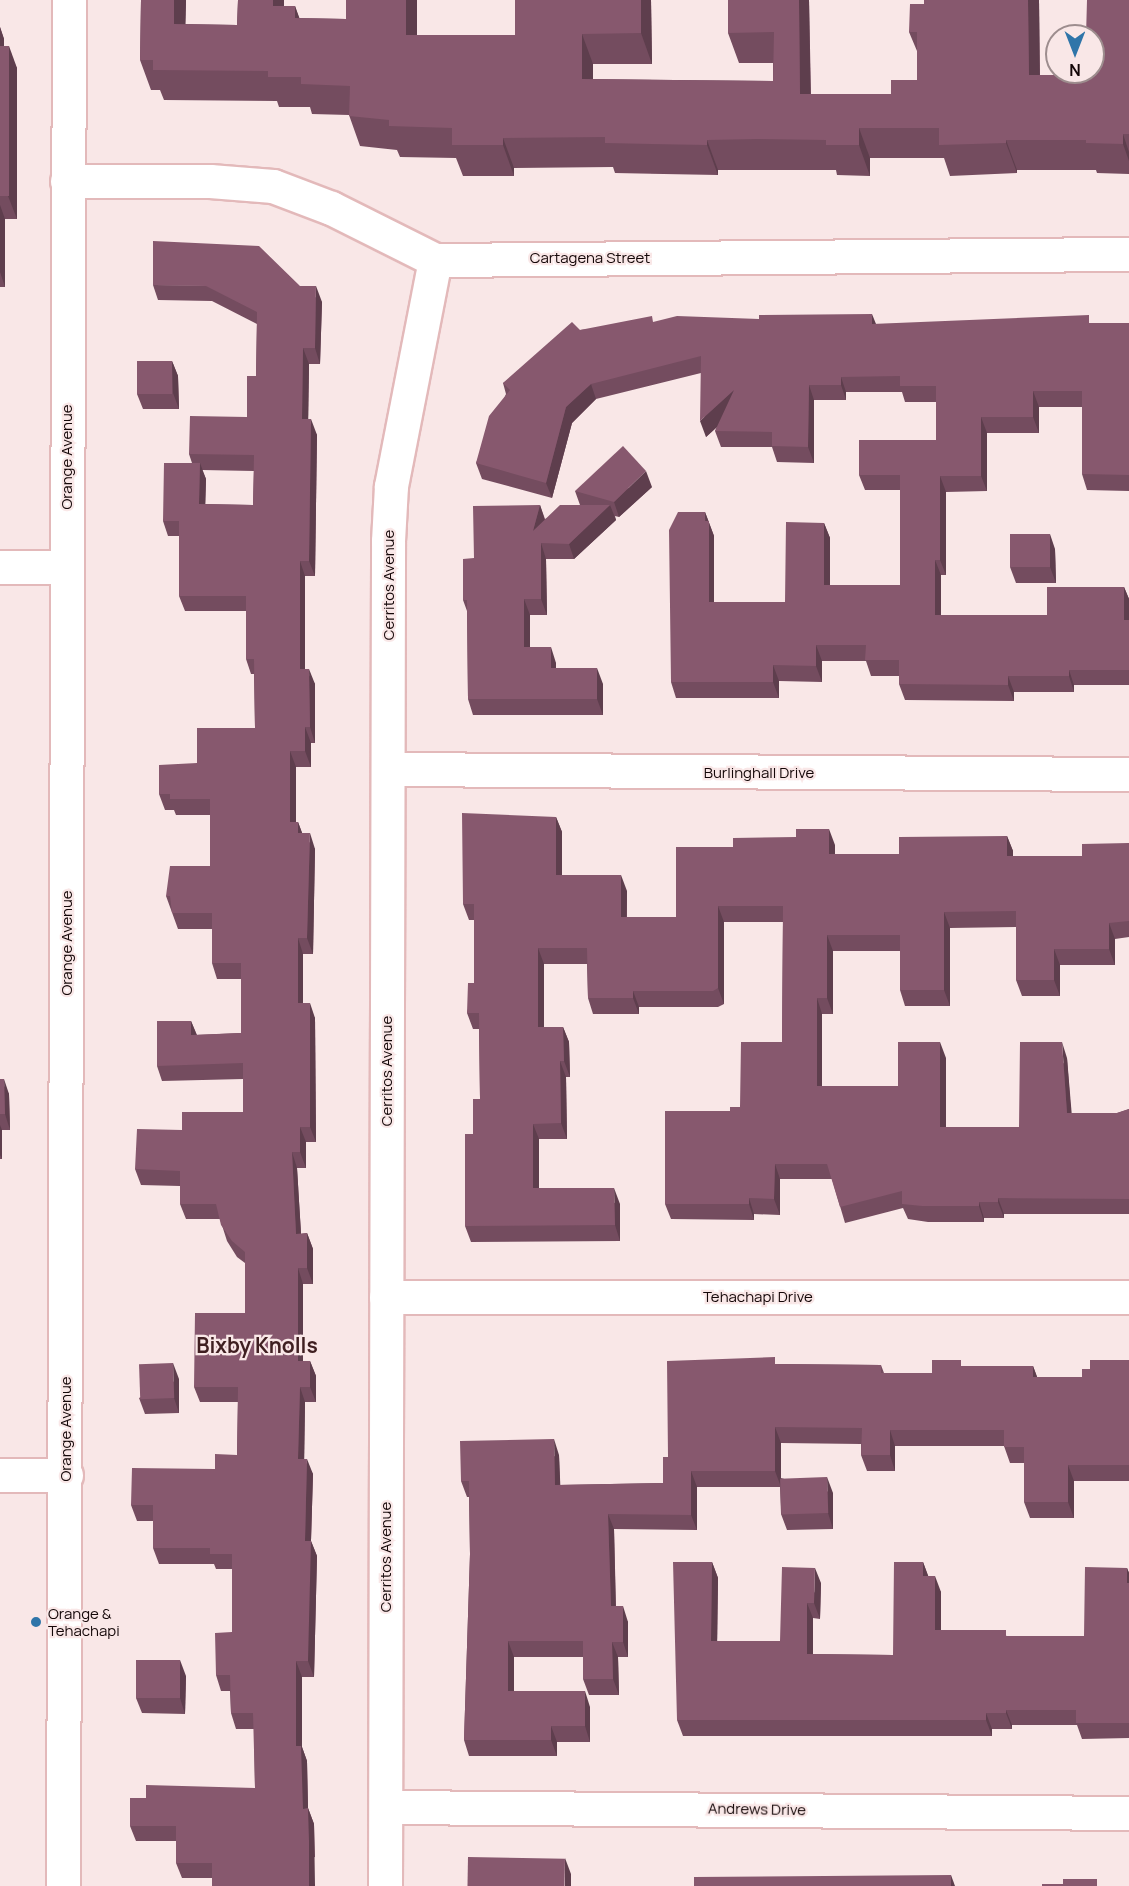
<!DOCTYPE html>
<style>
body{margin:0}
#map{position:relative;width:1129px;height:1886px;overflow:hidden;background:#f9e7e7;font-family:Manrope,sans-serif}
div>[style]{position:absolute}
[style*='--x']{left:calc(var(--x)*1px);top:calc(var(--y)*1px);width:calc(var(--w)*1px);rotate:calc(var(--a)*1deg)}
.roads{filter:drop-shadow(2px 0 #e3b9ba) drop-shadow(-2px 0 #e3b9ba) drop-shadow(0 2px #e3b9ba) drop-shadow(0 -2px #e3b9ba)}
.street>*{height:33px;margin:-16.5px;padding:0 16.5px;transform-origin:16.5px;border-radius:16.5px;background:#fff}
.secondary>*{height:33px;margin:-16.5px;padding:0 16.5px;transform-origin:16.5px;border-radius:16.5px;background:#fff}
.wall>*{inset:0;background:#744c5f}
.shaded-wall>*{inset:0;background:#5e3e4d}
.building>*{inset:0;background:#87586e;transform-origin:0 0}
.dots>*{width:16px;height:16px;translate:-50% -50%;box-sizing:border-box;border:3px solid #f9e7e7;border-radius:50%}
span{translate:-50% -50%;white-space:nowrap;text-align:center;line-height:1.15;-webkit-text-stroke:4.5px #f9e7e7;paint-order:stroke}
.street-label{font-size:15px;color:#140708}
.poi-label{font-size:15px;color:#140708}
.left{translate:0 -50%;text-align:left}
.district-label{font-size:21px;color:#3f1f21;font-weight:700}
.north{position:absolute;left:1045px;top:24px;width:60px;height:60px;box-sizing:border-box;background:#f9e7e7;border:2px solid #9d8d8e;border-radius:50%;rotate:180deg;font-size:16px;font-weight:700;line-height:24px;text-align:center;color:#140708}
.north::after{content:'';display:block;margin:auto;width:21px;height:27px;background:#2f75a9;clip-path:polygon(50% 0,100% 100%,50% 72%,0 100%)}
</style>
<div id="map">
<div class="roads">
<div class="street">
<div style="--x:67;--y:181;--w:143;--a:0"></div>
<div style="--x:210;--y:181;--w:63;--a:4.5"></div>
<div style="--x:273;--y:186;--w:62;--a:20.8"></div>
<div style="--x:331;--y:208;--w:116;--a:26.6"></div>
<div style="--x:435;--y:260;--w:694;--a:-0.5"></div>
<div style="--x:0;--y:567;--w:67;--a:0"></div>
<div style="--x:389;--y:769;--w:740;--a:0.39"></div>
<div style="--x:386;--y:1297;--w:743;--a:0"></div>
<div style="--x:386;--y:1807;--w:743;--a:0.46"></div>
<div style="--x:385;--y:1886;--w:1345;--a:-89.87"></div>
<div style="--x:388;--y:541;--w:55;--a:-86.9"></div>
<div style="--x:391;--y:486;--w:230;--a:-79"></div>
</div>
<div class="secondary">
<div style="--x:0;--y:1475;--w:66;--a:0"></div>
<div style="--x:63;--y:1886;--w:1886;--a:-89.82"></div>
</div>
</div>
<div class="wall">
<div style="clip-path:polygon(141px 0,186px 0,185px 24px,237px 25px,238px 0,284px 0,284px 6px,295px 6px,299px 18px,346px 19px,417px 0,417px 35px,515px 35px,651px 0,652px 64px,593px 64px,593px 79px,773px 81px,773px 63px,739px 63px,728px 33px,728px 0,809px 0,811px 94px,891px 94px,917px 80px,917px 51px,909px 32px,1039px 0,1040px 75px,1086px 75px,1129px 0,1129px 174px,1097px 173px,1096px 170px,1017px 170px,1017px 173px,950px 176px,944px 158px,870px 158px,870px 176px,837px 175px,836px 170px,718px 170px,718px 175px,615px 173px,613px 167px,514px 168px,514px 176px,463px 176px,456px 158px,400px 157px,397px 150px,360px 146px,349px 115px,312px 114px,310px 107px,279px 107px,277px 101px,164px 100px,160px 90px,151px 90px,140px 60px)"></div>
<div style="clip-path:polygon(0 27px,4px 39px,4px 46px,17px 68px,17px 219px,5px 219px,5px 287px,0 287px)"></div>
<div style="clip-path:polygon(evenodd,153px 285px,300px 286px,322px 302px,320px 364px,309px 364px,308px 419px,317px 435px,315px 576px,305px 576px,305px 669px,315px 684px,315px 743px,311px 743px,311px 767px,296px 767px,296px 822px,298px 822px,302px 833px,315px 849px,313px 954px,303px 954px,303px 1003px,315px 1018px,316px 1142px,306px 1142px,306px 1168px,297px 1168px,301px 1234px,307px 1233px,313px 1249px,313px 1284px,303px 1284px,303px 1361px,310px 1361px,316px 1376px,316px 1402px,305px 1402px,304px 1459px,313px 1474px,311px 1541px,317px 1556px,314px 1677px,302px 1677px,302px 1747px,307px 1761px,308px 1808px,314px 1824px,315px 1857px,212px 1878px,182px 1878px,176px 1863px,176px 1841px,136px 1841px,130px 1826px,146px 1798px,255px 1788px,254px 1729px,236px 1729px,231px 1713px,230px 1691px,221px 1691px,216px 1675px,232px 1632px,232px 1569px,216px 1569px,214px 1564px,159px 1564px,153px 1548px,153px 1521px,137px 1521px,131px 1505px,215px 1469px,237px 1455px,238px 1402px,200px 1402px,194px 1387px,245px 1313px,245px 1263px,237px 1257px,227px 1241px,220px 1219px,186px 1219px,180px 1204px,180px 1186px,141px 1185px,135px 1169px,182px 1130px,243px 1112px,243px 1079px,162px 1081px,157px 1066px,191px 1021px,197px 1035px,241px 1033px,241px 979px,217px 979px,212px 963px,212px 929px,178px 929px,166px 896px,210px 866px,210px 815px,176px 815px,174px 810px,165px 810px,159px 794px,197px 763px,255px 728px,254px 674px,251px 674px,246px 659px,246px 611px,185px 611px,179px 596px,179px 536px,168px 536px,163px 521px,192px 463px,189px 454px,247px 417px,256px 376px,257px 324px,212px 301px,158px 300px,153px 285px,202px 470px,254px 471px,253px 505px,205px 504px,206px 479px,202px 470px)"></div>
<div style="clip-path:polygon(654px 322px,876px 324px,1129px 323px,1129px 491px,1087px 490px,1082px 474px,1082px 407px,1039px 407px,1039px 433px,987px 433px,987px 491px,946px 492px,946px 575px,941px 575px,941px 615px,1047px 615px,1124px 587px,1129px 599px,1129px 685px,1074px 685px,1074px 692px,1014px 692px,1014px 701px,905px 700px,899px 684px,899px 676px,871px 676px,866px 661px,822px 661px,822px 682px,779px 681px,779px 698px,676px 698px,671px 682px,705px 512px,714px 536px,714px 602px,785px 602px,824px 523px,830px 538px,830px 585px,900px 585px,900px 490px,865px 490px,859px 475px,936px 440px,936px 402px,905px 402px,902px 392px,846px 392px,846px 400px,814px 400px,814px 463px,777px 462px,772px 447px,721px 447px,715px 431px,717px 427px,706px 437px,701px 373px,596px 399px,572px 423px,552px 498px,482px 479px,476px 463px,506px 394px,503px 383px,580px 330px)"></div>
<div style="clip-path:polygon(172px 361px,178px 376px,179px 409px,143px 409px,137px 394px)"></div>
<div style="clip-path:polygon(652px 487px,619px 517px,615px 516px,616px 520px,574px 559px,546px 559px,547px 615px,530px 615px,530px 647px,556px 663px,556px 668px,603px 684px,603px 715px,473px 715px,468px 699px,467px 611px,463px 600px,474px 558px,540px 505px,545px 519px,580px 505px,575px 491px)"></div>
<div style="clip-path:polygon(1055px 549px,1056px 583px,1016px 583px,1010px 567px)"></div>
<div style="clip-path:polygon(556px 817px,562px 832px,562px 875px,627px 891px,627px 917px,676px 917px,733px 847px,835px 845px,835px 854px,899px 854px,1007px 836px,1013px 851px,1013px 856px,1082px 856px,1129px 843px,1129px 937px,1115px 939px,1115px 965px,1060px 965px,1060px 996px,1022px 996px,1016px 980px,1016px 927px,950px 928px,950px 1006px,905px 1006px,900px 990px,900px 951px,833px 951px,833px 1014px,822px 1014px,822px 1086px,898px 1086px,946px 1058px,946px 1127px,1019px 1127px,1067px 1058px,1071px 1113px,1117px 1113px,1129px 1109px,1129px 1214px,1004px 1214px,1004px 1218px,984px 1218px,984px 1222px,928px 1222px,908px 1219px,903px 1208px,845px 1223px,832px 1179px,780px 1179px,780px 1215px,754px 1214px,754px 1220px,671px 1219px,665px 1204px,730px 1111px,740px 1107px,782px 1042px,783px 922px,724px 922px,724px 1004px,718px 1007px,639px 1007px,639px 1014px,593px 1014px,588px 998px,587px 964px,544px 964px,544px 1027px,563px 1027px,569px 1042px,570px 1077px,566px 1077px,567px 1139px,539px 1139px,539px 1188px,620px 1204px,620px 1241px,471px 1242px,465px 1226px,473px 1134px,480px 1099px,479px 1029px,473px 1029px,467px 1013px,474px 983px,474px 920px,469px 920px,463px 904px)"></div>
<div style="clip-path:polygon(0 1079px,9px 1094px,10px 1130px,2px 1130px,2px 1159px,0 1159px)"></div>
<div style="clip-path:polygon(1129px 1360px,1129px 1481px,1074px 1481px,1074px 1518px,1030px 1518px,1024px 1502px,1024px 1463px,1010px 1463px,1004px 1446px,895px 1446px,895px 1471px,867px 1471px,861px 1455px,861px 1444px,781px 1443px,781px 1478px,833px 1493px,833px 1529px,787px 1530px,781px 1514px,780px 1487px,697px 1487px,697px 1530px,614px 1529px,616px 1606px,628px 1622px,628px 1657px,618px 1657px,619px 1695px,589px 1695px,583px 1679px,583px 1657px,514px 1657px,514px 1691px,590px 1707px,590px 1742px,557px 1742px,557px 1756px,469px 1756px,464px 1740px,470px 1554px,469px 1497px,467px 1497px,461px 1481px,559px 1455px,560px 1485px,663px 1483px,668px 1457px,778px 1364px,881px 1365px,884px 1373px,932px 1373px,964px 1366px,1033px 1366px,1037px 1377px,1082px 1377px,1090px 1369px)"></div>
<div style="clip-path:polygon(179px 1379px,179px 1413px,145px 1414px,139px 1398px)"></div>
<div style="clip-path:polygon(712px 1562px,718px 1578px,717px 1641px,780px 1641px,821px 1583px,820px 1619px,813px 1618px,813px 1654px,893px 1655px,923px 1562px,928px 1576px,941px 1592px,941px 1630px,1008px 1636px,1084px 1636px,1127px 1568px,1129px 1573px,1129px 1738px,1082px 1739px,1077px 1725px,1012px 1725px,1012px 1729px,992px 1729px,992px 1736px,683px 1736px,677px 1720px)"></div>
<div style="clip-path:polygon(186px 1676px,185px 1714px,142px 1713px,136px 1698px)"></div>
</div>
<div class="shaded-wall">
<div style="clip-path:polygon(174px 0,186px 0,185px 54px,174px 24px)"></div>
<div style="clip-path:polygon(273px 0,284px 0,284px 36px,273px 6px)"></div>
<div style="clip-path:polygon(406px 0,417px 0,417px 66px,406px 35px)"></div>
<div style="clip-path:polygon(641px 0,651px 0,652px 64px,641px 33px)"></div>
<div style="clip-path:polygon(799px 0,809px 0,811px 124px,800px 94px)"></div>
<div style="clip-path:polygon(1028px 0,1039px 0,1040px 105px,1029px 75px)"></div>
<div style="clip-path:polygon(295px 6px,306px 36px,295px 18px)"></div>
<div style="clip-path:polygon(0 27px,4px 39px,4px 68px,0 56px)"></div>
<div style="clip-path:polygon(582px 34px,593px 64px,593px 109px,582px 79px)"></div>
<div style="clip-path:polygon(9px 46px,17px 68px,17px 219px,8px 196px)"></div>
<div style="clip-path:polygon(859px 128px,870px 158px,870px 176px,859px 145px)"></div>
<div style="clip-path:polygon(1123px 134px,1129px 152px,1129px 161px,1123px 144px)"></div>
<div style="clip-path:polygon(503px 138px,514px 168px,514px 176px,503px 145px)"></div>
<div style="clip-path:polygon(707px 140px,718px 170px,718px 175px,707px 145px)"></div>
<div style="clip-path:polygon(1006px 140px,1017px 170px,1017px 173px,1006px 143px)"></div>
<div style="clip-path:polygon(0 205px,5px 219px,5px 287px,0 272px)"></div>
<div style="clip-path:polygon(316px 286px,322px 302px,320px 364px,315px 348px)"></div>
<div style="clip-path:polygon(872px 314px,878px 329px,872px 324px)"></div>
<div style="clip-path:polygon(303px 348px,309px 364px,308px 435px,302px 419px)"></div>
<div style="clip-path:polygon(172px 361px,178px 376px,179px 409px,173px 393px)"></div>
<div style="clip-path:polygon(841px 377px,846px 392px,846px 400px,841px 385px)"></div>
<div style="clip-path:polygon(591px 384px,596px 399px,572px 423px,552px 498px,546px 483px,566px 407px)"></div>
<div style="clip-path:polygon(809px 385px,814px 400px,814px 463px,808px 447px)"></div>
<div style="clip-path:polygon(734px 390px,740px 406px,706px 437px,700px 421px)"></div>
<div style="clip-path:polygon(1033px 391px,1039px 407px,1039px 433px,1033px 417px)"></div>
<div style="clip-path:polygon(981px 417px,987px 433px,987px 491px,981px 476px)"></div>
<div style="clip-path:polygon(311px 419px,317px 435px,315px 576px,309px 561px)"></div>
<div style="clip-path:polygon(200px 463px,206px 479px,205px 519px,199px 504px)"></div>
<div style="clip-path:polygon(646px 471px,652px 487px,619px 517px,614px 502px)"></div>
<div style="clip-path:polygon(940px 476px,946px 492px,946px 575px,940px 560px)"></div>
<div style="clip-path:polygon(540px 505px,545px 521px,533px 531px)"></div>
<div style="clip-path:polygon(610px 505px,616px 520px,574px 559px,569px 544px)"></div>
<div style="clip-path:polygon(705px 512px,714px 536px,714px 618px,709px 602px)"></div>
<div style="clip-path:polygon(824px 523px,830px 538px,830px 600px,824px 585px)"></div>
<div style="clip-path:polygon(1050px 534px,1055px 549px,1056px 583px,1050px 567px)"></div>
<div style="clip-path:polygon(541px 543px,546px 559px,547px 615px,541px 599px)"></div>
<div style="clip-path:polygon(935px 560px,941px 575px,941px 631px,935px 615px)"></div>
<div style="clip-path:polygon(300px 561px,305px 576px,305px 684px,300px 669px)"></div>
<div style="clip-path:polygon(1124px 587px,1129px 599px,1129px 633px,1124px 620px)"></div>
<div style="clip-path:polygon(524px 599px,530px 615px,530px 663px,524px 647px)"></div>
<div style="clip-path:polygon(816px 645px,822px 661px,822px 682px,816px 666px)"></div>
<div style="clip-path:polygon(551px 647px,556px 663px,556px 684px,551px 668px)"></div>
<div style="clip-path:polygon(773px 665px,779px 681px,779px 698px,773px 682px)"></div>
<div style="clip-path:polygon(597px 668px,603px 684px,603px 715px,597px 699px)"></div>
<div style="clip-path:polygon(309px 669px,315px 684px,315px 743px,310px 727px)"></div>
<div style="clip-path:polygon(1069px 670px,1074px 685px,1074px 692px,1069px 676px)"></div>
<div style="clip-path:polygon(1008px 676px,1014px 692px,1014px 701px,1008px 685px)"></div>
<div style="clip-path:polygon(305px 727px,311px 743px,311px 767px,305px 751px)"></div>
<div style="clip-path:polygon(290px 751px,296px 767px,296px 838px,290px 822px)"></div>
<div style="clip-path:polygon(556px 817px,562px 832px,562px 891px,556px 875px)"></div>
<div style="clip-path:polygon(298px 822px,304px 838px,298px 833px)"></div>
<div style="clip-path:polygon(829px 829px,835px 845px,835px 870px,829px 854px)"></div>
<div style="clip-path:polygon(310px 833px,315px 849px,313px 954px,307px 938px)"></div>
<div style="clip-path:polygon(1007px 836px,1013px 851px,1013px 872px,1007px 856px)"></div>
<div style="clip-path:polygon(621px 875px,627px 891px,626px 933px,621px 917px)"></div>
<div style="clip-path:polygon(718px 906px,724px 922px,724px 1004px,718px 988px)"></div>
<div style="clip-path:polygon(944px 912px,950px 928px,950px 1006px,944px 990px)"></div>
<div style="clip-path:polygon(1109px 923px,1115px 939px,1115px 965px,1109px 949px)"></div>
<div style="clip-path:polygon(827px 935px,833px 951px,833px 1014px,827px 998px)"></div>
<div style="clip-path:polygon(298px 938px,303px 954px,303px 1019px,298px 1003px)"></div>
<div style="clip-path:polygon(538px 948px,544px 964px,544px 1042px,538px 1027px)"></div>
<div style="clip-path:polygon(1054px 949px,1060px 965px,1060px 996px,1054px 980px)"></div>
<div style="clip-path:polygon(633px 991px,639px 1007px,639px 1014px,633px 998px)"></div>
<div style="clip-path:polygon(817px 998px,822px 1014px,822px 1101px,817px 1086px)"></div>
<div style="clip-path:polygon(310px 1003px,315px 1018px,316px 1142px,310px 1127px)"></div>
<div style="clip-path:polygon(191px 1021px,197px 1036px,191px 1035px)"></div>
<div style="clip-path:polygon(563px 1027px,569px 1042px,570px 1077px,564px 1061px)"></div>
<div style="clip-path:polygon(940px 1042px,946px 1058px,946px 1142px,940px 1127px)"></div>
<div style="clip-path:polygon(1062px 1042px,1067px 1058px,1073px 1129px,1067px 1113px)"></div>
<div style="clip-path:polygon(560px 1061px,566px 1077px,567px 1139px,561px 1123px)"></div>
<div style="clip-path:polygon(4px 1079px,9px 1094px,10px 1130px,5px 1114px)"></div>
<div style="clip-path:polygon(533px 1124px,539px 1139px,539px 1204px,533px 1188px)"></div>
<div style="clip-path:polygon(0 1125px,2px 1130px,2px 1159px,0 1155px)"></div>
<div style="clip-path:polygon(300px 1127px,306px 1142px,306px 1168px,300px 1152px)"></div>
<div style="clip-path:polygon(292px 1152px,297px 1168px,302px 1250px,296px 1234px)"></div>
<div style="clip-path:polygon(775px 1164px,780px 1179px,780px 1215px,774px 1199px)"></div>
<div style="clip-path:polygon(614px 1188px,620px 1204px,620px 1241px,615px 1225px)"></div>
<div style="clip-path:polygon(749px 1198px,754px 1214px,754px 1220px,749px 1204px)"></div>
<div style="clip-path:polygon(998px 1198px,1004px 1214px,1004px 1218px,998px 1202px)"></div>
<div style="clip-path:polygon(979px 1202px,984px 1218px,984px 1222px,979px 1206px)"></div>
<div style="clip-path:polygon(307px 1233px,313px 1249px,313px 1284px,307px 1268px)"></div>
<div style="clip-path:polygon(298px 1268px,303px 1284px,303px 1376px,298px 1361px)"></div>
<div style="clip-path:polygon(310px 1361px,316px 1376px,316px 1402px,310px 1387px)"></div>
<div style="clip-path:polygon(173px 1363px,179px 1379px,179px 1413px,174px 1398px)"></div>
<div style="clip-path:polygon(1033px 1366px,1039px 1382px,1033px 1377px)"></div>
<div style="clip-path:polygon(300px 1387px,305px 1402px,304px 1474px,298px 1459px)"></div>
<div style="clip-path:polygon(775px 1427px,781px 1443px,781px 1487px,775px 1471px)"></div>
<div style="clip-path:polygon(890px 1430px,895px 1446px,895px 1471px,890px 1455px)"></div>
<div style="clip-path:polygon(554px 1439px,559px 1455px,561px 1501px,555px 1485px)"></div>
<div style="clip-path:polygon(307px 1459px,313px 1474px,311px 1541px,317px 1556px,314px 1677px,308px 1661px,305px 1541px)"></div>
<div style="clip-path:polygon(1068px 1465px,1074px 1481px,1074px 1518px,1068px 1502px)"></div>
<div style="clip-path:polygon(691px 1471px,697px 1487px,697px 1530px,691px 1515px)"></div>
<div style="clip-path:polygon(827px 1477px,833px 1493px,833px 1529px,828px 1513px)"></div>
<div style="clip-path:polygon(608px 1514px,614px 1529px,616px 1622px,611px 1606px)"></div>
<div style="clip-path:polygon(712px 1562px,718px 1578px,717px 1656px,711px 1641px)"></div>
<div style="clip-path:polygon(923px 1562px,929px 1578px,923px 1576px)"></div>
<div style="clip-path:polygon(815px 1568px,821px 1583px,820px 1619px,814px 1603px)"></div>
<div style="clip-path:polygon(1127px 1568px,1129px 1573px,1129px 1590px,1127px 1583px)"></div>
<div style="clip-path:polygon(935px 1576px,941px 1592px,941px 1646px,935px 1630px)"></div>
<div style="clip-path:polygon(807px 1603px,813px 1618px,813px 1670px,807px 1654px)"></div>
<div style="clip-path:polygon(623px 1606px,628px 1622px,628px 1657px,623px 1642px)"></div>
<div style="clip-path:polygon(508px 1641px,514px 1657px,514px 1707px,508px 1691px)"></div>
<div style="clip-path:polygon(612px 1642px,618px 1657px,619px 1695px,613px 1679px)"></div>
<div style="clip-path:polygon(180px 1660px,186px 1676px,185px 1714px,180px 1698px)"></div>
<div style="clip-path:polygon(296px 1661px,302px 1677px,302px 1747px,307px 1761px,308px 1808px,314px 1824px,315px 1886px,309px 1886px,303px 1809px,296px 1746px)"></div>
<div style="clip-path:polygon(585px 1691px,590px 1707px,590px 1742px,585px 1726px)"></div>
<div style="clip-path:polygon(1006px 1710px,1012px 1725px,1012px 1729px,1006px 1713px)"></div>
<div style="clip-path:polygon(986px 1713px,992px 1729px,992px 1736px,986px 1720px)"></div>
<div style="clip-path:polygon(551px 1726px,557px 1742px,557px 1756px,551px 1740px)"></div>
<div style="clip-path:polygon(565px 1858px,571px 1874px,571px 1886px,565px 1886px)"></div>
<div style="clip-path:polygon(951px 1875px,955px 1886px,951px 1886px)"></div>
</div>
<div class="building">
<div style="clip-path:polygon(141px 0,174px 0,174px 24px,237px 25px,238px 0,273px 0,273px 6px,295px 6px,295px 18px,346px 19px,346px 0,406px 0,406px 35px,515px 35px,515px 0,641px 0,641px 33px,582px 34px,582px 79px,773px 81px,774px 32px,728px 33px,728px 0,799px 0,800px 94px,891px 94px,891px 80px,917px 80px,917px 32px,909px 32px,910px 4px,924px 4px,924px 0,1028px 0,1029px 75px,1086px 75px,1086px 72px,1093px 72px,1093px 36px,1086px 36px,1087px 0,1129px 0,1129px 134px,1123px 134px,1123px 144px,1086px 143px,1086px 140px,1006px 140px,1006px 143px,939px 145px,939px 128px,859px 128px,859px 145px,826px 145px,826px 140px,758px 139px,707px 140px,707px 145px,605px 143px,605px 137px,503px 138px,503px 145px,452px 145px,452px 128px,389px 126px,389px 120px,349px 116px,350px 86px,301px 84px,301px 77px,268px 77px,268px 71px,153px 70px,153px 60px,140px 60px)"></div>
<div style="left:0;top:46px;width:9px;height:150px"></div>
<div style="clip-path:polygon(153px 241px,259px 246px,300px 286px,316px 286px,315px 348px,303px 348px,302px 419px,311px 419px,309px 561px,300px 561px,300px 669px,309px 669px,310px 727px,305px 727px,305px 751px,290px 751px,290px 822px,298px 822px,298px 833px,310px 833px,307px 938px,298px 938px,298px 1003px,310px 1003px,310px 1127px,300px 1127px,300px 1152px,292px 1152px,296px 1234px,307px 1233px,307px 1268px,298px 1268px,298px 1361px,310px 1361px,310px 1387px,300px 1387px,298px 1459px,307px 1459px,305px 1541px,311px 1541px,308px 1661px,296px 1661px,296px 1746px,301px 1746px,303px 1809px,308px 1808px,309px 1841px,309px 1886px,212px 1886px,212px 1863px,176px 1863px,176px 1826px,130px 1826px,130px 1798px,146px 1798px,146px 1785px,255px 1788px,253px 1713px,231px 1713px,230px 1675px,216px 1675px,215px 1633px,232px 1632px,232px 1554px,210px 1554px,210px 1548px,153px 1548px,153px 1505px,131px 1505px,132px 1468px,215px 1469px,215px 1454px,237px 1455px,238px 1387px,194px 1387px,195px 1313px,245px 1313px,245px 1252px,232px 1241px,221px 1225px,216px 1204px,180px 1204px,180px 1171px,135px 1169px,137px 1129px,182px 1130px,182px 1112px,243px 1112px,243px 1063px,157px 1066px,157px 1021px,191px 1021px,191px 1035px,241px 1033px,241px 963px,212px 963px,212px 913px,172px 913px,170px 896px,166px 896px,170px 866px,210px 866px,210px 799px,170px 799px,170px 794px,159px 794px,159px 765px,197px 763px,197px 728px,255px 728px,254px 659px,246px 659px,246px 596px,179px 596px,179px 521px,163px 521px,164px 463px,200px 463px,199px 504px,253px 505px,254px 455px,189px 454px,190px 416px,247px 417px,247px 376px,256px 376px,257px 312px,206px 286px,153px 285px)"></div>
<div style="clip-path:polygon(872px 314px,872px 324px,1089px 315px,1089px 323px,1129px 323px,1129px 475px,1082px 474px,1082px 391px,1033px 391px,1033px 417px,981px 417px,981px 476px,940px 476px,940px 560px,935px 560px,935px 615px,1047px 615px,1047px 587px,1124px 587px,1124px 620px,1129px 620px,1129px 670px,1069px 670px,1069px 676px,1008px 676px,1008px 685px,899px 684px,899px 660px,865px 660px,866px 645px,816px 645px,816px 666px,773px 665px,773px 682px,671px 682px,669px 530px,678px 512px,705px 512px,705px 521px,709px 521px,709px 602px,785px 602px,786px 522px,824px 523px,824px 585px,900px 585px,900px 475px,859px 475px,859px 440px,936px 440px,936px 386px,900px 386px,900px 376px,841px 377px,841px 385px,809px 385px,808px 447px,772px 446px,772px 432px,715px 431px,734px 390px,700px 421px,701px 356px,591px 384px,566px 407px,546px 483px,476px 463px,489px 416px,510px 390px,503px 383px,572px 322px,580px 330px,652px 316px,653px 322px,677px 316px,759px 319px,759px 315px)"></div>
<div style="left:137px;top:361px;width:35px;height:33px"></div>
<div style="clip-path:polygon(623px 446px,646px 471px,614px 502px,575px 491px)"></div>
<div style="clip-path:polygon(540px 505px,533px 531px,560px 505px,610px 505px,569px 544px,541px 543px,541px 599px,524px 599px,524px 647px,551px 647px,551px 668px,597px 668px,597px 699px,468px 699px,467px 600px,463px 600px,463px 559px,474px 558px,473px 506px)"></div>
<div style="left:1010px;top:534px;width:40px;height:33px"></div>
<div style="clip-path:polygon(462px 813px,556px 817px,556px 875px,621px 875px,621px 917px,676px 917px,676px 847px,733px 847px,733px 838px,796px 837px,796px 829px,829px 829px,829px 854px,899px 854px,899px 837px,1007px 836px,1007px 856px,1082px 856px,1082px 844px,1129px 843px,1129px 921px,1109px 923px,1109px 949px,1054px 949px,1054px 980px,1016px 980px,1016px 911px,944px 912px,944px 990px,900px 990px,900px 935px,827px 935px,827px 998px,817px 998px,817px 1086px,898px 1086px,898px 1042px,940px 1042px,940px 1127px,1019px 1127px,1020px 1042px,1062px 1042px,1067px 1113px,1117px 1113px,1129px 1109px,1129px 1199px,998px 1198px,998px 1202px,979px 1202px,979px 1206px,922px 1206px,902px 1204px,902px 1191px,840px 1207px,827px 1164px,775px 1164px,774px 1199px,749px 1198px,749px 1204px,665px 1204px,665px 1111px,730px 1111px,730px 1107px,740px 1107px,741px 1042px,782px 1042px,783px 906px,718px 906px,718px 988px,713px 991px,633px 991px,633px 998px,588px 998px,587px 948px,538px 948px,538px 1027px,563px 1027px,564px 1061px,560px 1061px,561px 1123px,533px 1124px,533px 1188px,614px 1188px,615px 1225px,465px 1226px,465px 1134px,473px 1134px,473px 1099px,480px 1099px,479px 1013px,467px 1013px,468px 983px,474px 983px,474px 904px,463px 904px)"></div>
<div style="clip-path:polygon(0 1079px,4px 1079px,5px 1114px,0 1114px)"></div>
<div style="clip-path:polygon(775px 1357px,775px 1364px,881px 1365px,881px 1373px,932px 1373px,932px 1360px,961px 1360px,961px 1366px,1033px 1366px,1033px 1377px,1082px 1377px,1082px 1369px,1090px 1369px,1090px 1360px,1129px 1360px,1129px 1465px,1068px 1465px,1068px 1502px,1024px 1502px,1024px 1447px,1004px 1447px,1004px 1430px,890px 1430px,890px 1455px,861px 1455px,862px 1428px,775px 1427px,775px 1471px,691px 1471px,691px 1515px,608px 1514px,611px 1606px,623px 1606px,623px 1642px,612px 1642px,613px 1679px,583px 1679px,583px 1641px,508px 1641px,508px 1691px,585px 1691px,585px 1726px,551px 1726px,551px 1740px,464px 1740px,470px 1554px,469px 1481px,461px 1481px,460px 1441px,554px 1439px,555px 1485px,663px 1483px,663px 1457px,668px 1457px,667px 1361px)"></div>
<div style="left:173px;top:1363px;width:35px;height:34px;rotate:88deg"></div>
<div style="left:827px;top:1477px;width:36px;height:47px;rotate:88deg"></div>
<div style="clip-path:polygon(673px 1562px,712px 1562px,711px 1641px,780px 1641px,782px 1567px,815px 1568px,814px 1603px,807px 1603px,807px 1654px,893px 1655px,894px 1562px,923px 1562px,923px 1576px,935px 1576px,935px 1630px,1006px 1630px,1006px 1636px,1084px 1636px,1085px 1567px,1127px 1568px,1127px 1583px,1129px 1583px,1129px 1723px,1076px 1723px,1076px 1710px,1006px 1710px,1006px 1713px,986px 1713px,986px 1720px,677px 1720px)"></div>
<div style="left:136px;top:1660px;width:44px;height:38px"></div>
<div style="left:468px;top:1857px;width:97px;height:29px;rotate:1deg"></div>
<div style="clip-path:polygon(951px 1875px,951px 1886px,694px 1886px,694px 1877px)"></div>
<div style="clip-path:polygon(1063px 1879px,1097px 1879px,1097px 1886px,1042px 1886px,1042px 1884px,1063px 1884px)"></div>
</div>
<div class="dots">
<div style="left:36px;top:1622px;background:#2f75a9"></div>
</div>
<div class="street-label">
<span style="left:590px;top:258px">Cartagena Street</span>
<span style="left:67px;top:457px;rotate:-90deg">Orange Avenue</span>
<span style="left:389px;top:585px;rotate:-90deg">Cerritos Avenue</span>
<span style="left:759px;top:773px">Burlinghall Drive</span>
<span style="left:67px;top:943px;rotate:-90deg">Orange Avenue</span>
<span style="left:387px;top:1071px;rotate:-90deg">Cerritos Avenue</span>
<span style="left:758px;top:1297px">Tehachapi Drive</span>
<span style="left:66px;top:1429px;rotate:-90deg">Orange Avenue</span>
<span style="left:386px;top:1557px;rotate:-90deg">Cerritos Avenue</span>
<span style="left:757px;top:1809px;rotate:1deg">Andrews Drive</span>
</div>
<div class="poi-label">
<span class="left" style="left:48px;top:1622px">Orange &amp;<br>Tehachapi</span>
</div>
<div class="district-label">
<span style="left:257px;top:1345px">Bixby Knolls</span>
</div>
<div class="north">N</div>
</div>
